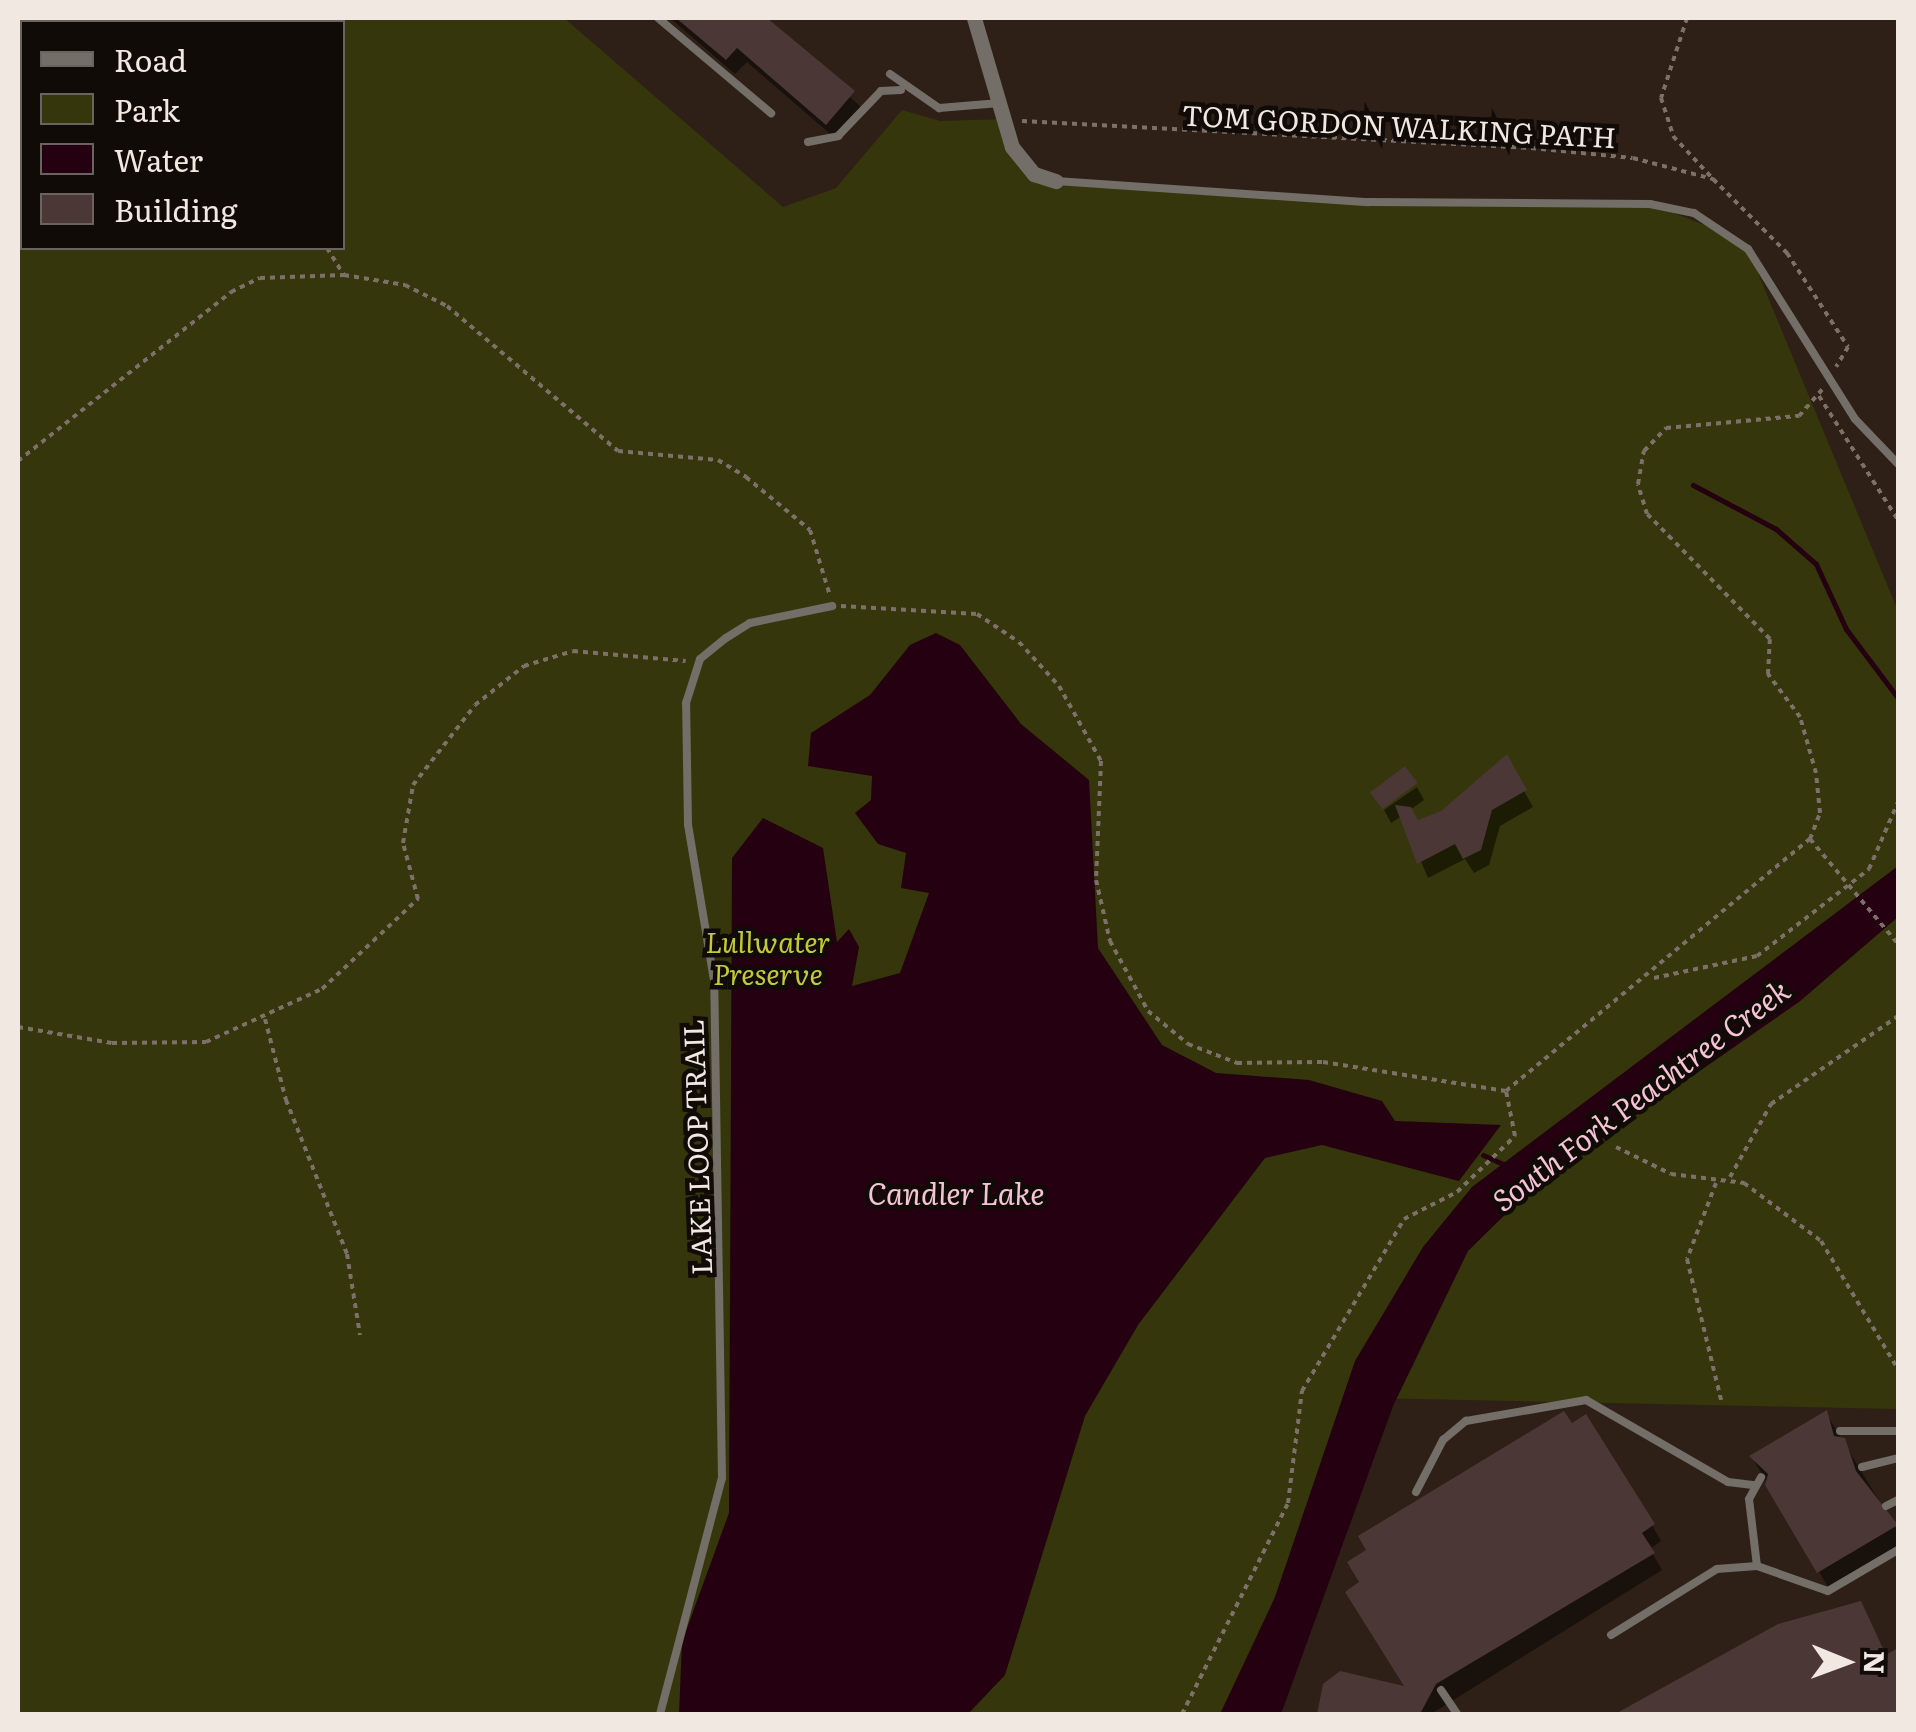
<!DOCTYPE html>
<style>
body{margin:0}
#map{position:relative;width:1916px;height:1732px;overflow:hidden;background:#2e2017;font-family:Literata,serif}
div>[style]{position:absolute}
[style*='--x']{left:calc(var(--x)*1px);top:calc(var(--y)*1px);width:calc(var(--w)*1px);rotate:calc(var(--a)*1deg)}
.green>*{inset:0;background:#35360b}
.water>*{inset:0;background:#240010}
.shadow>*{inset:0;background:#0007}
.stream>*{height:5px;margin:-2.5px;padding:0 2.5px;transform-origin:2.5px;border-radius:2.5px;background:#240010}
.building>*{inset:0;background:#4a3736;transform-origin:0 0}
.path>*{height:4px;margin-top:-2px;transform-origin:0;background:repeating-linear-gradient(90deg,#7c7068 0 5px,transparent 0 10px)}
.lane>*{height:8px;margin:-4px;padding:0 4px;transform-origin:4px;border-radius:4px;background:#736e67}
.street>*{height:15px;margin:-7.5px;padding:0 7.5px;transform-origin:7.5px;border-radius:7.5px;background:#736e67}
.path-bridge>*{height:4px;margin-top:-2px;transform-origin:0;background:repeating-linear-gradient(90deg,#7c7068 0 5px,transparent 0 10px)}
span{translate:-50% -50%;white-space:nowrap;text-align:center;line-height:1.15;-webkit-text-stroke:9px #110b08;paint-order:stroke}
.street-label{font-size:28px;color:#f2e8e2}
.park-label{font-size:28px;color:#c5c939;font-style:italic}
.water-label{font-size:30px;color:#f5c2d6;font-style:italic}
.frame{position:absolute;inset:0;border:20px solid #f2e8e2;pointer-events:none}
.legend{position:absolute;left:20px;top:20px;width:325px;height:230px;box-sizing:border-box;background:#110b08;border:2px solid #6b635f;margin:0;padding:12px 18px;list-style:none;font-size:30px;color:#f2e8e2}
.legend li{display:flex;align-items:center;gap:20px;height:50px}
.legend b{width:50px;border:2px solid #6b635f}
.north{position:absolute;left:1796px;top:1612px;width:100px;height:100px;-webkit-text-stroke:8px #110b08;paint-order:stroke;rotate:91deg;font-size:28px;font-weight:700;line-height:40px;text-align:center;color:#f2e8e2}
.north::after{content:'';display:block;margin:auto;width:35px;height:45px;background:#f2e8e2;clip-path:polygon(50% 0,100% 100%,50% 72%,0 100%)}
</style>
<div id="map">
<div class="green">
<div style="clip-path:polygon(evenodd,18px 18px,564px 18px,783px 207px,836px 188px,902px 110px,940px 121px,1008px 119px,1019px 160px,1056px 181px,1335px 201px,1650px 204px,1733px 236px,1748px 249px,1898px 611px,1898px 1409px,1372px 1398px,1251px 1714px,18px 1714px,18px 18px,22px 22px,342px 22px,342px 248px,22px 248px,22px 22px)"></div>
</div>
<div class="water">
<div style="clip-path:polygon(936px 633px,960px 645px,1021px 724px,1089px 780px,1098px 948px,1162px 1045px,1216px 1073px,1309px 1080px,1382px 1101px,1395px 1121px,1501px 1125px,1459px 1181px,1322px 1145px,1265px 1158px,1138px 1325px,1085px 1416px,1005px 1675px,968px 1714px,679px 1714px,682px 1642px,729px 1513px,732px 858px,763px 818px,823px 848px,837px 942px,849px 929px,859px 947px,852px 986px,900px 973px,929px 893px,901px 888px,906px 853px,878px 844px,855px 813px,871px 800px,872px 776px,808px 766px,811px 733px,870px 695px,910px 645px)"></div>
<div style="clip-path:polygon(1898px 866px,1898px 917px,1799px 1002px,1534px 1186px,1468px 1251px,1393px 1406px,1281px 1714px,1220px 1714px,1275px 1597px,1355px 1361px,1423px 1247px,1472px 1187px)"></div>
</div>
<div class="shadow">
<div style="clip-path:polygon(670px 18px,763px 18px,862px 108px,836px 139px,747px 62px,735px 74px)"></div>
<div style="clip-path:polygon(1506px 758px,1533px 807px,1500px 826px,1489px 865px,1474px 873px,1465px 859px,1428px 878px,1402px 816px,1391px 823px,1384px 810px,1417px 787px,1424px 800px,1410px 810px,1417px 823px,1442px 813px)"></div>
<div style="clip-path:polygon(1826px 1413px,1898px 1532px,1898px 1545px,1828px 1587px,1752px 1457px)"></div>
<div style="clip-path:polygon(1652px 1525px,1661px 1541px,1650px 1549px,1662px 1570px,1431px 1714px,1319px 1714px,1326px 1685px,1408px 1689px)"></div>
<div style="clip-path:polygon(1860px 1604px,1887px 1658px,1898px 1651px,1898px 1714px,1618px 1714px,1779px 1626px)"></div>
</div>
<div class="stream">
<div style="--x:1693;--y:485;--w:94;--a:27.9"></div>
<div style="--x:1776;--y:529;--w:53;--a:41.2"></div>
<div style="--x:1816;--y:564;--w:72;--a:65.2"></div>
<div style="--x:1846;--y:629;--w:86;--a:53"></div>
<div style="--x:1483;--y:1155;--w:22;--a:24"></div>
</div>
<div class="building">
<div style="clip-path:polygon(676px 18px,767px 18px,855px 91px,826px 125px,737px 48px,726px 60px)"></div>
<div style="clip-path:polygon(1507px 754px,1527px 790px,1492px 810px,1481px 850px,1463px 859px,1455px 844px,1417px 864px,1395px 805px,1411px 807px,1418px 820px,1441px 811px)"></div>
<div style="left:1405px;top:766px;width:21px;height:44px;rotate:53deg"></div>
<div style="clip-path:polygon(1827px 1410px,1834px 1436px,1845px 1438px,1856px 1471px,1898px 1525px,1817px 1573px,1765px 1485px,1768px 1474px,1749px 1456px)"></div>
<div style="clip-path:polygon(1564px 1411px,1572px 1423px,1586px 1414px,1655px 1524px,1642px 1533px,1655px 1553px,1436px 1684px,1420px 1714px,1317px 1714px,1323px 1684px,1340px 1671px,1404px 1686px,1345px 1592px,1359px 1582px,1347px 1562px,1366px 1550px,1358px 1536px)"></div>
<div style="clip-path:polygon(1861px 1601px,1886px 1655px,1898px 1648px,1898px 1714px,1615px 1714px,1778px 1624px)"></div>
</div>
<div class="path">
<div style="--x:1687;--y:18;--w:84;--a:108"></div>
<div style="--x:1661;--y:98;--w:40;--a:72"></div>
<div style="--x:1673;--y:136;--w:59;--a:47.1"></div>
<div style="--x:1022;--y:121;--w:510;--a:3.04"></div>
<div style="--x:1531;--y:148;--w:102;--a:5.6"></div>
<div style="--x:1633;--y:158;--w:83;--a:14.7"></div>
<div style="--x:1713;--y:179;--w:105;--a:45"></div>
<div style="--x:1787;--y:253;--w:112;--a:57"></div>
<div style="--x:1848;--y:347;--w:23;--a:121"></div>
<div style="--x:327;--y:248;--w:32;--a:58"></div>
<div style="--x:1819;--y:396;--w:147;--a:57.5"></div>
<div style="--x:18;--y:461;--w:272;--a:-38.4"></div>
<div style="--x:231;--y:292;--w:32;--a:-26"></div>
<div style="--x:260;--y:278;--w:84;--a:-2"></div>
<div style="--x:344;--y:275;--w:62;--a:9.3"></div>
<div style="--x:405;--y:285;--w:47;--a:26.6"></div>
<div style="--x:447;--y:306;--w:224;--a:40.3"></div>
<div style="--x:618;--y:451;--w:100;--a:5.1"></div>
<div style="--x:718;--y:460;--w:33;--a:31"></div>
<div style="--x:746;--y:477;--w:83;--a:39.6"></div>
<div style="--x:810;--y:530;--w:69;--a:73.1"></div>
<div style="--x:841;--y:606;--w:136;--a:3.4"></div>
<div style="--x:977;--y:614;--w:50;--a:33.7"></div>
<div style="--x:1019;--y:642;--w:59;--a:47.7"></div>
<div style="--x:1059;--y:686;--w:86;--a:60.8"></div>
<div style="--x:1101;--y:761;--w:119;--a:92.4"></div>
<div style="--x:1096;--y:880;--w:63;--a:77.1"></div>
<div style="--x:1110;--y:941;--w:80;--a:61.5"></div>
<div style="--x:1148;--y:1011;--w:52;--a:39.5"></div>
<div style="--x:1188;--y:1044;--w:53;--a:21.2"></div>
<div style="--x:1237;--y:1063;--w:86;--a:-0.7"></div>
<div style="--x:1323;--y:1062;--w:185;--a:9"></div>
<div style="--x:1506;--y:1091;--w:395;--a:-39.7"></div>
<div style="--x:1810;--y:839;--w:28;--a:-69"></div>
<div style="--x:1820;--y:813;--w:40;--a:-95.7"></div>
<div style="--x:1816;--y:773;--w:58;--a:-105.9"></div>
<div style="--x:1800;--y:717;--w:54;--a:-126.7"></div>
<div style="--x:1768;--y:674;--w:35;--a:-87"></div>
<div style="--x:1770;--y:639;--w:175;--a:-134.5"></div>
<div style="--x:1647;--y:514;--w:31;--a:-107"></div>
<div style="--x:1638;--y:484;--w:34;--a:-80"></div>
<div style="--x:1644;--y:451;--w:32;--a:-46"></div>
<div style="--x:1666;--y:428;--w:134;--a:-5.2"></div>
<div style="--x:1799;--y:416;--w:37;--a:-49"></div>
<div style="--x:1654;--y:978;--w:105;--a:-12.1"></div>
<div style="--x:1757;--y:956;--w:142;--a:-37.8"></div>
<div style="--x:1869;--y:869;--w:73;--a:-66.6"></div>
<div style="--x:265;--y:1019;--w:84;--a:75.5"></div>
<div style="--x:286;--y:1100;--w:166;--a:68.4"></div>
<div style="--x:347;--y:1254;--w:82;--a:80.9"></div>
<div style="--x:18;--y:1027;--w:95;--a:9.7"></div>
<div style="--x:112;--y:1043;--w:94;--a:-0.6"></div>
<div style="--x:206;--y:1042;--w:128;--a:-24.6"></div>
<div style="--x:322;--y:989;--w:132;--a:-43.2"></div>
<div style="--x:418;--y:899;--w:58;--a:-105"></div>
<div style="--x:403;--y:843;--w:59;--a:-80.2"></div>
<div style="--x:413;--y:785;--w:101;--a:-52.2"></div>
<div style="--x:475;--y:705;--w:63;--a:-38.5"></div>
<div style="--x:524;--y:666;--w:51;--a:-17"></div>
<div style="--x:573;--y:651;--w:113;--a:5.1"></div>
<div style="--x:1616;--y:1147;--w:61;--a:26.1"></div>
<div style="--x:1671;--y:1174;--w:74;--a:7"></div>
<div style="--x:1744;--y:1183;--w:96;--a:37"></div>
<div style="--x:1821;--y:1241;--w:149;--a:59"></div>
<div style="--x:1730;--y:1177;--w:84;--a:-60.7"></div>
<div style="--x:1771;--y:1104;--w:155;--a:-34.7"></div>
<div style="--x:1716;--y:1183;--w:81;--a:110.9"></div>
<div style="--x:1687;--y:1259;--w:145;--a:76.4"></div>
<div style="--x:1182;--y:1714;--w:236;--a:-63.3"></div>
<div style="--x:1288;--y:1503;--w:113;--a:-82.9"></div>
<div style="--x:1302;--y:1391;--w:200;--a:-59.3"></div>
<div style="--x:1404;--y:1219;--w:59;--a:-27"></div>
<div style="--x:1457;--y:1192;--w:81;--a:-44"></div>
<div style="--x:1515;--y:1136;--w:46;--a:-101.3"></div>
</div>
<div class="lane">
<div style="--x:658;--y:18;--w:148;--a:40.1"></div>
<div style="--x:890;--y:74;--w:60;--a:34.8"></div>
<div style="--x:939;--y:108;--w:61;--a:-4.7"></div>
<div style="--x:808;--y:142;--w:31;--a:-11"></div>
<div style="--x:838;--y:136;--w:62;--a:-46.3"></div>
<div style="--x:881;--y:91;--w:20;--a:-3"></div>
<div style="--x:1056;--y:181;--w:313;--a:3.9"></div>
<div style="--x:1368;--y:202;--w:282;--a:0.4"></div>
<div style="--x:1650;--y:204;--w:45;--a:11.6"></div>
<div style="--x:1694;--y:213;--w:65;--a:33.7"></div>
<div style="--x:1748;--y:249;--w:201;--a:57.8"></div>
<div style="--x:1855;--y:419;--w:62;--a:46.3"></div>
<div style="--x:1840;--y:1431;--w:58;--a:0"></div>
<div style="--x:1862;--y:1467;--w:37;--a:-14"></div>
<div style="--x:1416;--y:1492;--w:59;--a:-62.6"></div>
<div style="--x:1443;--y:1440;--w:30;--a:-40"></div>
<div style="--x:1466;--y:1421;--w:122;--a:-9.9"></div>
<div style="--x:1586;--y:1400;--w:164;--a:30"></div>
<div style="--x:1728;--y:1482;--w:25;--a:7"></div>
<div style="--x:1886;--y:1506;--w:13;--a:-27"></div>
<div style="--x:1757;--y:1566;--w:67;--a:-96.8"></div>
<div style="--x:1749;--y:1499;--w:25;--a:-61"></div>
<div style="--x:1611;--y:1635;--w:125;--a:-31.9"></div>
<div style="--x:1717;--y:1569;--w:40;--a:-4.3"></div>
<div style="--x:1757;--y:1566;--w:75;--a:19.4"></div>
<div style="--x:1828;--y:1591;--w:81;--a:-30.4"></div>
<div style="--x:1441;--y:1690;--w:29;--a:56"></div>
<div style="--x:660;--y:1714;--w:244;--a:-75.3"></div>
<div style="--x:722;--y:1478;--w:498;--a:-90.9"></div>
<div style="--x:714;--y:980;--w:157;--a:-99.5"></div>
<div style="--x:688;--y:825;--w:122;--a:-90.9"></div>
<div style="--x:686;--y:703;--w:46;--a:-72.3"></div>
<div style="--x:700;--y:659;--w:33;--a:-39"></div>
<div style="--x:726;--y:638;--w:28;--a:-32"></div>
<div style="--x:750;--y:623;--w:84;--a:-11.7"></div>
</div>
<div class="street">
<div style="--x:974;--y:18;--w:134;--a:73.6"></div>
<div style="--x:1012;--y:147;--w:35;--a:51"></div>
<div style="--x:1034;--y:174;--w:23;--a:18"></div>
</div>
<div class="path-bridge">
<div style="--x:1810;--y:839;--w:137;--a:50"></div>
</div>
<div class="street-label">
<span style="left:1399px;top:125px;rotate:3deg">TOM GORDON WALKING PATH</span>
<span style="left:696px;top:1147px;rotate:-92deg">LAKE LOOP TRAIL</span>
</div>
<div class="park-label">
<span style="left:768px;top:957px">Lullwater<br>Preserve</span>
</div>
<div class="water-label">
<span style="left:1640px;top:1094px;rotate:-37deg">South Fork Peachtree Creek</span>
<span style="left:956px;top:1192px">Candler Lake</span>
</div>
<div class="frame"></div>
<ul class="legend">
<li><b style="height:12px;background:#736e67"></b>Road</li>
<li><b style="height:28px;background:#35360b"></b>Park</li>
<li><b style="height:28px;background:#240010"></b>Water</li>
<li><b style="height:28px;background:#4a3736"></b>Building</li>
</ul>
<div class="north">N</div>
</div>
